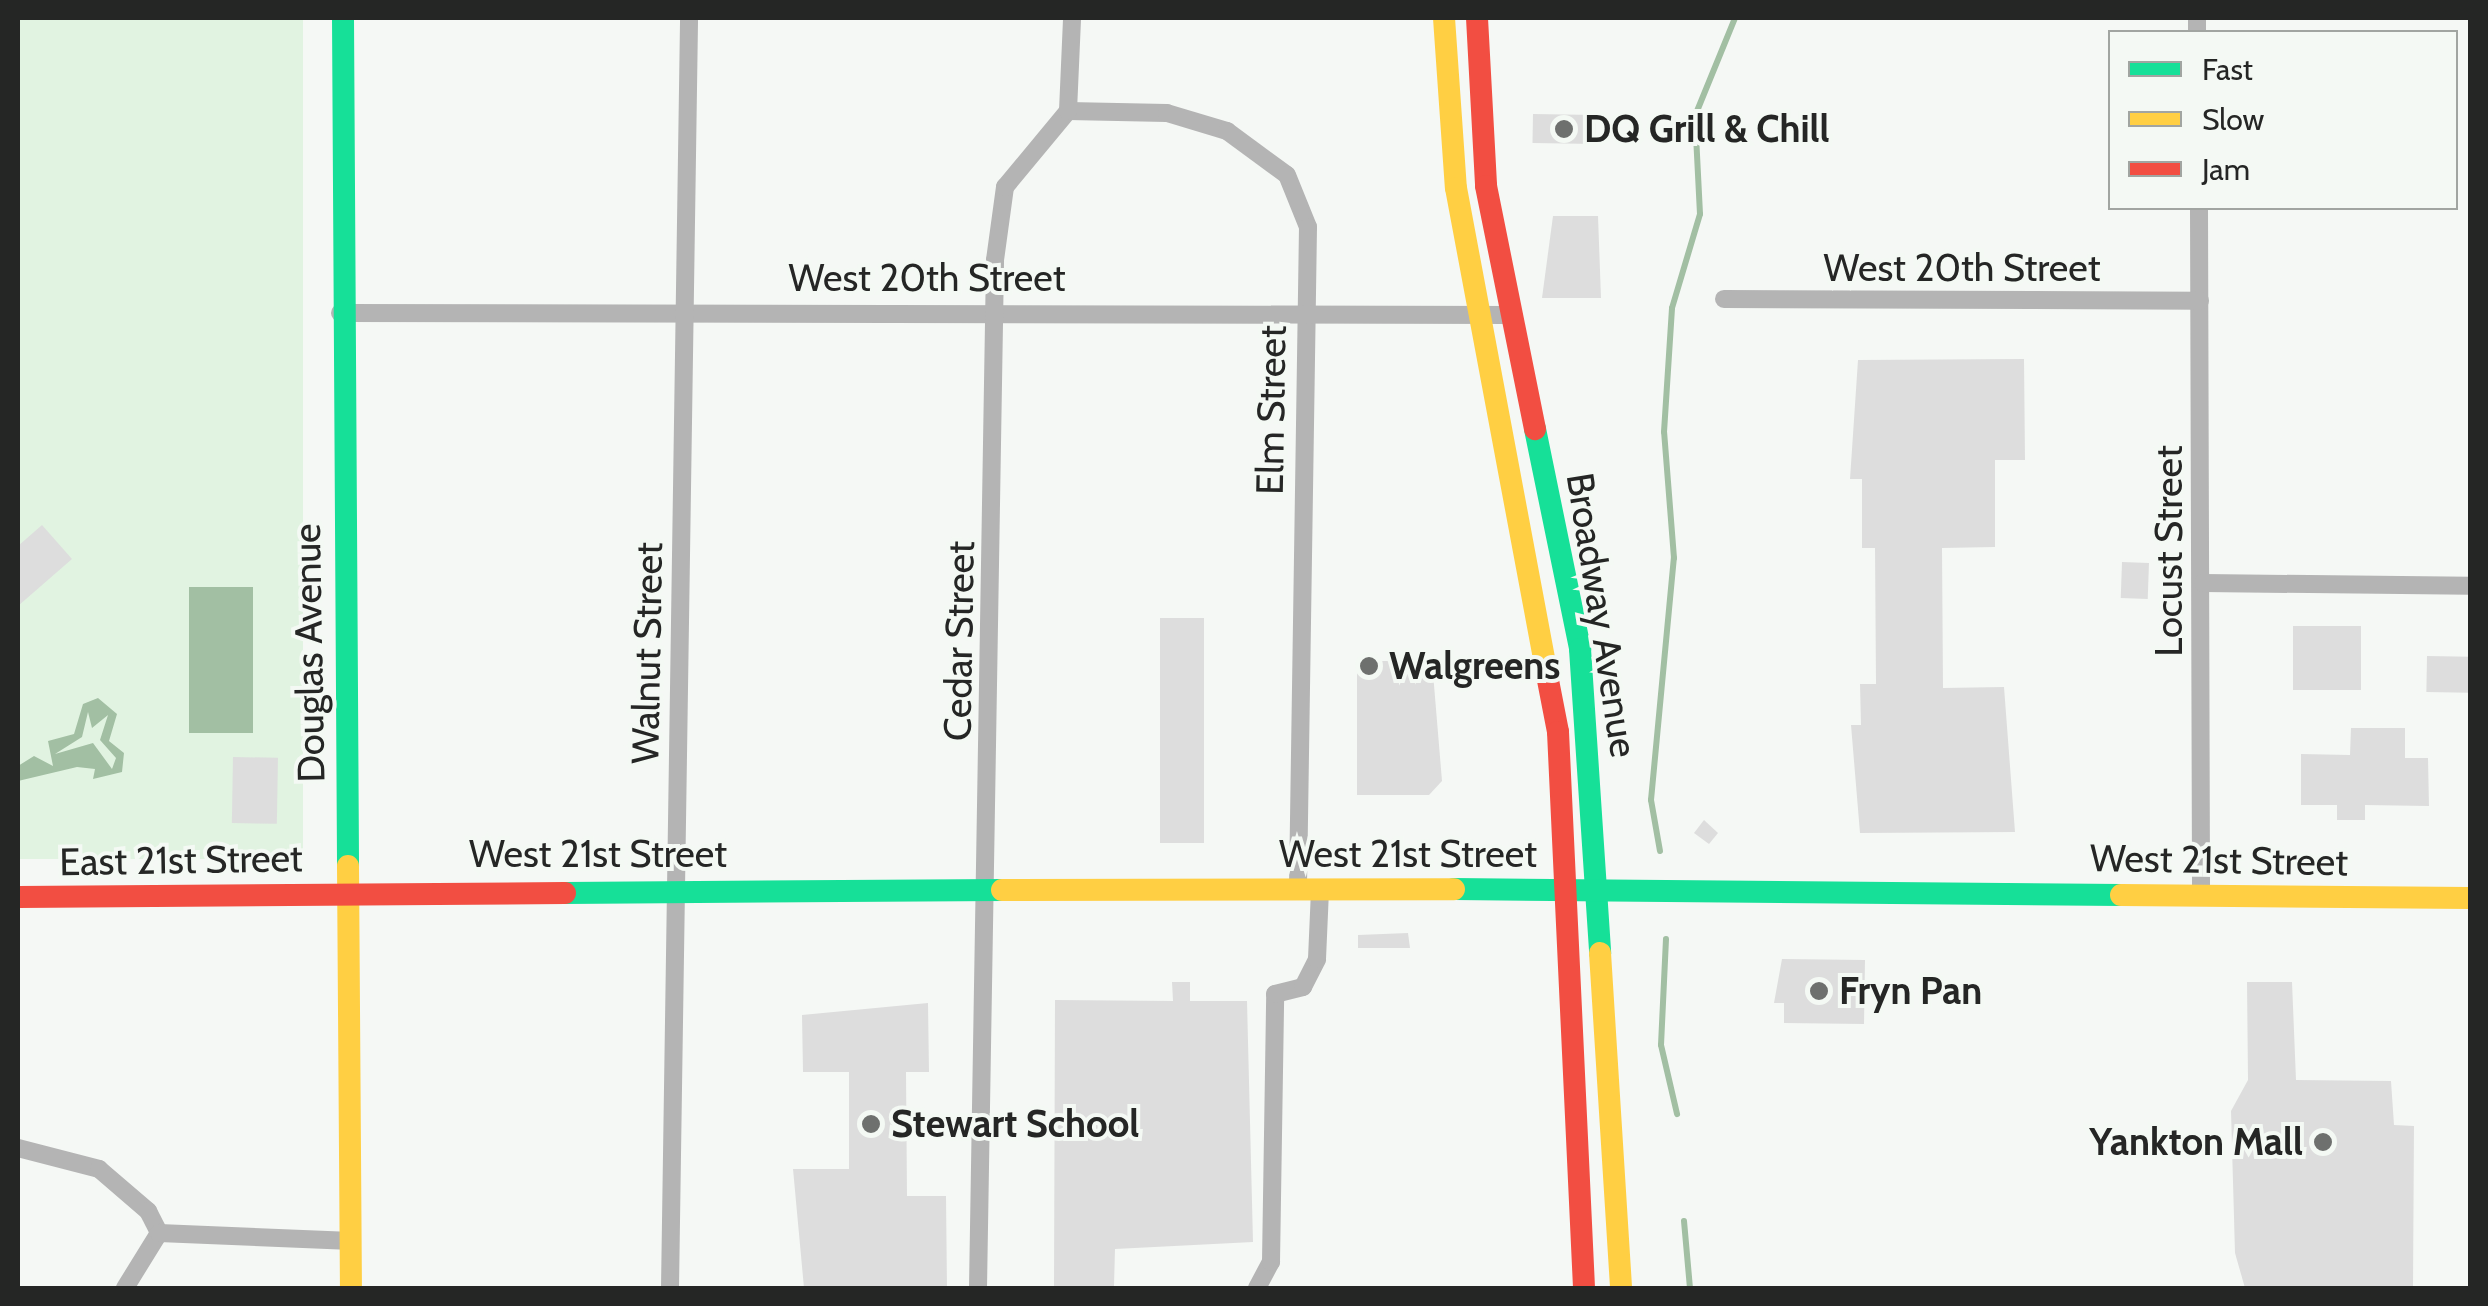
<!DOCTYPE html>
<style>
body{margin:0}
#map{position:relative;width:2488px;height:1306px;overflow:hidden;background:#f5f8f5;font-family:Cabin,sans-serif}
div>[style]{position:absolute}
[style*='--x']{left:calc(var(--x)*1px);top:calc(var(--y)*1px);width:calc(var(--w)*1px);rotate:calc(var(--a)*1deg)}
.green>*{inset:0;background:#e1f3e1;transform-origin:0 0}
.water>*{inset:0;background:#a2bfa3;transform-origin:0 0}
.stream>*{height:6px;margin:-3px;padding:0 3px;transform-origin:3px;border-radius:3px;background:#a2bfa3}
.building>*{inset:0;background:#ddd;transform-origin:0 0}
.street>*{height:18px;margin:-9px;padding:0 9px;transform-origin:9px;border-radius:9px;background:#b4b4b4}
.fast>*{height:22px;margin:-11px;padding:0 11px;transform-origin:11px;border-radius:11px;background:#16e098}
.slow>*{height:22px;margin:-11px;padding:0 11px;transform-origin:11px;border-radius:11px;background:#ffcf43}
.jam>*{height:22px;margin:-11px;padding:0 11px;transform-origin:11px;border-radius:11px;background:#f24e42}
.dots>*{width:28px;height:28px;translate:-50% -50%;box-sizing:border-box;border:5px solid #f4f9f4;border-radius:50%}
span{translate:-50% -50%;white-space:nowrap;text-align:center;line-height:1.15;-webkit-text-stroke:8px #f4f9f4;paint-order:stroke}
.poi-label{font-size:38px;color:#252625;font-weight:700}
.left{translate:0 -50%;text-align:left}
.right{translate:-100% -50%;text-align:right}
.street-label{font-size:38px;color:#252625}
.frame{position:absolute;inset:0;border:20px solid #252625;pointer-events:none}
.legend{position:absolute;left:2108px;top:30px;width:350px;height:180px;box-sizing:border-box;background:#f4f9f4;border:2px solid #a1a5a1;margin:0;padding:12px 18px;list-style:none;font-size:30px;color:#252625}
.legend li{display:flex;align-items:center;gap:20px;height:50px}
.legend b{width:50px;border:2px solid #a1a5a1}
</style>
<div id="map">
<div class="green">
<div style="left:18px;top:18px;width:285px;height:841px"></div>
</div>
<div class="water">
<div style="left:189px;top:587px;width:64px;height:146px"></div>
<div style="clip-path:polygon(evenodd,98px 698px,117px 714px,109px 741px,124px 753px,122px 772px,93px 779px,95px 769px,77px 767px,18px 781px,18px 766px,34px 756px,53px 766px,48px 741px,74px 734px,83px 704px,98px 698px,88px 712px,92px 728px,108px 715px,100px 740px,116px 758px,112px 769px,93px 743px,55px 754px,82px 737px,88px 712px)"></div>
</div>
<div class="stream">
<div style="--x:1660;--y:851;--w:52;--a:-100"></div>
<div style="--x:1651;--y:800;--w:243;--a:-84.6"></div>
<div style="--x:1674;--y:558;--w:126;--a:-94.5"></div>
<div style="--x:1664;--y:432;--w:124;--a:-86.3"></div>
<div style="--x:1672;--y:308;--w:98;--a:-73.4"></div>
<div style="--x:1700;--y:214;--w:98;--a:-92.9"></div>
<div style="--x:1695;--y:116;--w:106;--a:-67.8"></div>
<div style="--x:1666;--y:939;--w:106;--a:92.7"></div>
<div style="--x:1661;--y:1045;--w:71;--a:76.9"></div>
<div style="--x:1684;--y:1221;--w:67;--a:84.9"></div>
</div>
<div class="building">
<div style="left:1533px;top:114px;width:63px;height:29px;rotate:1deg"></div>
<div style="clip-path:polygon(1553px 216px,1598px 216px,1601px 298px,1542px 298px)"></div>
<div style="clip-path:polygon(2024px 359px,2025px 460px,1995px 460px,1995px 547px,1942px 548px,1943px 688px,2004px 687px,2015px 832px,1860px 833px,1851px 725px,1861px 725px,1860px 684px,1876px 684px,1875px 548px,1862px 548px,1862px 479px,1850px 479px,1858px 360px)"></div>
<div style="clip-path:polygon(42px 525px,72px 559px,18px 606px,18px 546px)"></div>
<div style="left:2122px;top:562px;width:27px;height:36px;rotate:2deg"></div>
<div style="left:1160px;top:618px;width:44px;height:225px"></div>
<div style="left:2293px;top:626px;width:68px;height:64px"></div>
<div style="left:2427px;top:656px;width:43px;height:36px;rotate:1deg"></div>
<div style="clip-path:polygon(1357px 661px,1432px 661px,1442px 781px,1429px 795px,1357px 795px)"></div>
<div style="clip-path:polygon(2351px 728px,2405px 728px,2405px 758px,2428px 758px,2429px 806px,2365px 805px,2365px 820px,2337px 820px,2337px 805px,2301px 805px,2301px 754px,2350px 755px)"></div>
<div style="left:233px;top:757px;width:45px;height:66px;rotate:1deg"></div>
<div style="clip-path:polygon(1704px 820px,1718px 833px,1709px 844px,1694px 833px)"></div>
<div style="clip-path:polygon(1408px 933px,1410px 948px,1358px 948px,1358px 935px)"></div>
<div style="clip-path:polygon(1782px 959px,1865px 960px,1864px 1024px,1784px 1023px,1784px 1003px,1774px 1003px)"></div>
<div style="clip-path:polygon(1172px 982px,1190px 982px,1190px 1001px,1247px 1001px,1253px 1242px,1115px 1249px,1114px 1286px,1054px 1286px,1055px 1000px,1173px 1001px)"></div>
<div style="clip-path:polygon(2247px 982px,2292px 982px,2296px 1080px,2391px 1081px,2394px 1125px,2414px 1126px,2413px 1288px,2245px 1288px,2235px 1253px,2231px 1111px,2248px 1080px)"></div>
<div style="clip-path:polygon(928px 1003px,929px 1072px,906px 1072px,907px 1196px,946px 1196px,947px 1288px,804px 1288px,793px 1169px,849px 1169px,849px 1072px,803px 1072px,802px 1015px)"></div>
</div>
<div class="street">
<div style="--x:2197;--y:18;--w:14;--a:90"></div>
<div style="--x:1068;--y:111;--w:99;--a:1.2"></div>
<div style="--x:1167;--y:113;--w:63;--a:16.7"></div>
<div style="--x:1227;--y:131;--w:74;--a:36.3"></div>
<div style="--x:1287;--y:175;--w:56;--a:68"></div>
<div style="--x:1308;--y:227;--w:661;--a:90.87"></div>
<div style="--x:2199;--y:208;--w:686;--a:89.83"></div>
<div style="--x:1724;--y:299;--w:476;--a:0.2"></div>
<div style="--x:340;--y:313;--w:1173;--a:0.1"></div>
<div style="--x:2203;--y:583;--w:267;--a:0.6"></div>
<div style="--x:18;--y:1148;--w:84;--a:14.5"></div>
<div style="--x:99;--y:1169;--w:65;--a:40.6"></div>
<div style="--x:148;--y:1211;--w:25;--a:63"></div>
<div style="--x:125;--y:1288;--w:65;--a:-58.3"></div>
<div style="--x:159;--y:1233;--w:193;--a:2.4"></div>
<div style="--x:670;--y:1288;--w:1270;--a:-89.14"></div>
<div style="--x:978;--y:1288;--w:1028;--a:-89.05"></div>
<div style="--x:995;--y:260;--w:74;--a:-82.2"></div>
<div style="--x:1005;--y:187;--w:99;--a:-50.3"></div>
<div style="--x:1068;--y:111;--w:93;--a:-87.5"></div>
<div style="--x:1257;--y:1288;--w:30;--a:-62"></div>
<div style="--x:1271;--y:1262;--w:268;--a:-89.1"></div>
<div style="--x:1275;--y:994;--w:29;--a:-14"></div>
<div style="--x:1303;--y:987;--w:31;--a:-63"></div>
<div style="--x:1317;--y:959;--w:70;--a:-87.5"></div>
</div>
<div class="fast">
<div style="--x:343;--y:18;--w:848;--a:89.66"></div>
<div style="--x:1535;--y:429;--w:225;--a:78.4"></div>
<div style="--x:1580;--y:649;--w:305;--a:86.2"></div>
<div style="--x:1454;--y:889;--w:667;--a:0.52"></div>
<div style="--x:565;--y:893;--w:437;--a:-0.4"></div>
</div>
<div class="slow">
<div style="--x:1444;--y:18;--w:170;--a:86"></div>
<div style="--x:1456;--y:188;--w:490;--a:79.4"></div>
<div style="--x:348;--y:866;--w:422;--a:89.6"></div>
<div style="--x:1002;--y:890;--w:452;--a:-0.1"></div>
<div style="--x:2121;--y:895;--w:349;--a:0.5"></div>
<div style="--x:1600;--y:953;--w:336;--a:86.4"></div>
</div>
<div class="jam">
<div style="--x:1477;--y:18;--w:168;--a:86.9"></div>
<div style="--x:1486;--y:186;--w:248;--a:78.6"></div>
<div style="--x:1546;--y:670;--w:63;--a:79"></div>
<div style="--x:1558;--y:732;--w:557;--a:87.32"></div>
<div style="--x:18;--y:897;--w:547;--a:-0.42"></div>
</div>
<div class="dots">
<div style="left:1564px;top:129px;background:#6e706e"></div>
<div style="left:1369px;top:666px;background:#6e706e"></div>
<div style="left:1819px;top:991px;background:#6e706e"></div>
<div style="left:871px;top:1124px;background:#6e706e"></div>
<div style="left:2323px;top:1142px;background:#6e706e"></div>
</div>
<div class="poi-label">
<span class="left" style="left:1584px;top:129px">DQ Grill &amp; Chill</span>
<span class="left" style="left:1389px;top:666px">Walgreens</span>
<span class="left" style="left:1839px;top:991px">Fryn Pan</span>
<span class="left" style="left:891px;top:1124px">Stewart School</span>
<span class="right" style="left:2303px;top:1142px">Yankton Mall</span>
</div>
<div class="street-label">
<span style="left:1962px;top:268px">West 20th Street</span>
<span style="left:927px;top:278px">West 20th Street</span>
<span style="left:1271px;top:410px;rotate:-89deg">Elm Street</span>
<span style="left:2169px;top:551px;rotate:-90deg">Locust Street</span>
<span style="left:1602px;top:615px;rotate:81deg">Broadway Avenue</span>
<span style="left:959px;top:641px;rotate:-89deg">Cedar Street</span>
<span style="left:309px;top:653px;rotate:-91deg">Douglas Avenue</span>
<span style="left:647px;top:653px;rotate:-89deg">Walnut Street</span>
<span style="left:598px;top:854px">West 21st Street</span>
<span style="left:1408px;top:854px">West 21st Street</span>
<span style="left:181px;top:860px;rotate:-1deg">East 21st Street</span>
<span style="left:2219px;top:860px;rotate:1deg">West 21st Street</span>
</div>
<div class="frame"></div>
<ul class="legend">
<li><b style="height:12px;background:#16e098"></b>Fast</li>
<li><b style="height:12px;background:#ffcf43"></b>Slow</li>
<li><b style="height:12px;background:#f24e42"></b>Jam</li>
</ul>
</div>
